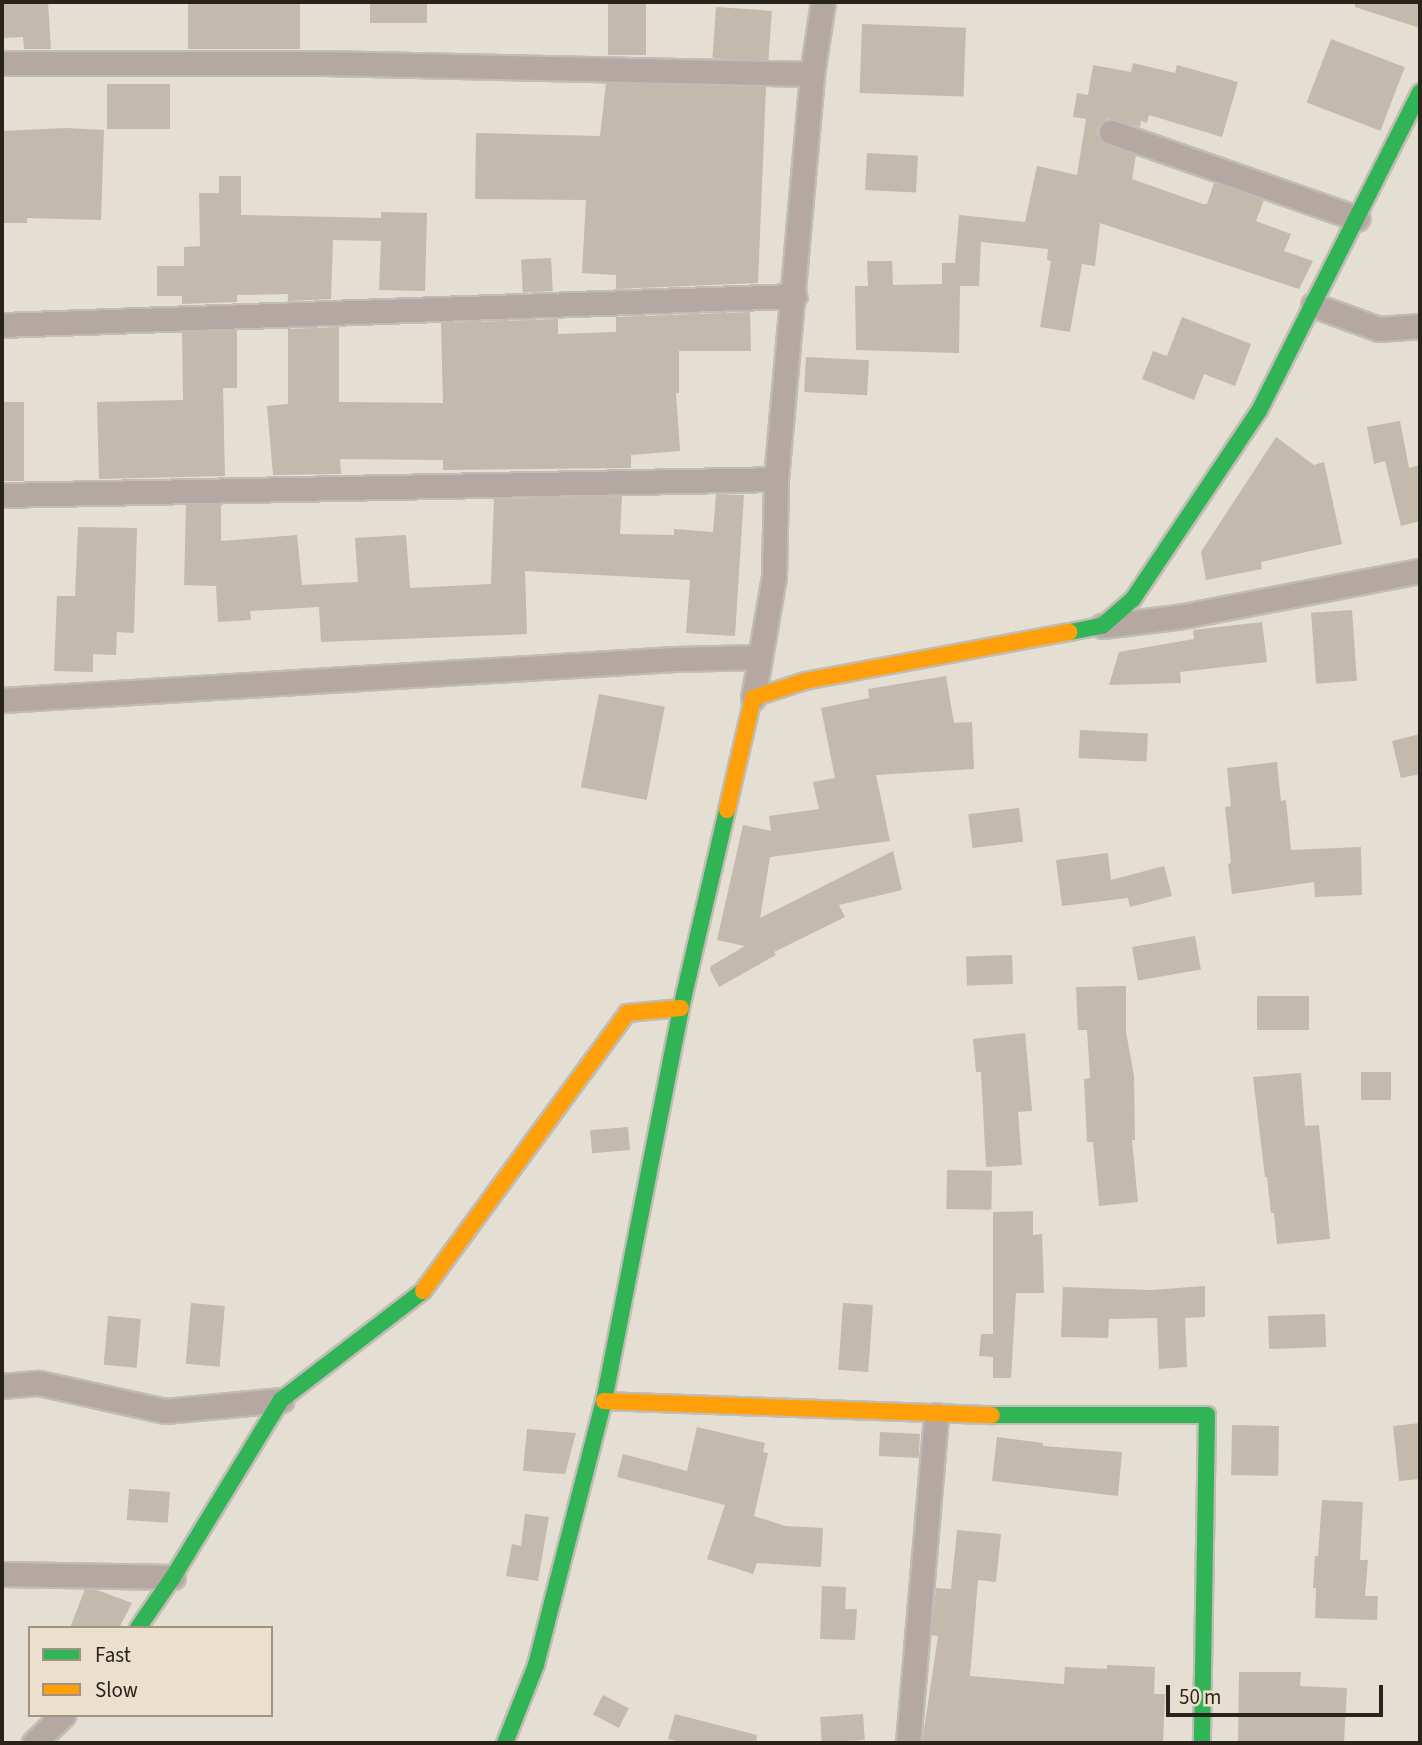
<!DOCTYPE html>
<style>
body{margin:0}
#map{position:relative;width:1422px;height:1745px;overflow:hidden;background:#e5ded3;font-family:"Source Sans 3",sans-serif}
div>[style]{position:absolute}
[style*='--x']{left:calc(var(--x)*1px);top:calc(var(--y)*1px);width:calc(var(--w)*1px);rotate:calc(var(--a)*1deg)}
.building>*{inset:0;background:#c3b9ac;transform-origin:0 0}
.roads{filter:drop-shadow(2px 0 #c1bcb4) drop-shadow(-2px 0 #c1bcb4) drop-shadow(0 2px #c1bcb4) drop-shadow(0 -2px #c1bcb4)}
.street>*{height:23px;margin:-11.5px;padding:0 11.5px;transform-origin:11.5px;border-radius:11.5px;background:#b5a7a1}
.fast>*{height:16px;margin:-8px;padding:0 8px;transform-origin:8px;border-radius:8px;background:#30b455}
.slow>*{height:16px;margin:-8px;padding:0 8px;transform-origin:8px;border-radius:8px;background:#ff9f0a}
span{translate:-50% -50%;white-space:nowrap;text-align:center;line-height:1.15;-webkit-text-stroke:5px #ecdfcc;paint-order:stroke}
.frame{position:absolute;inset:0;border:4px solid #28241c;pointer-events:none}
.legend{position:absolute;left:28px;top:1626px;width:245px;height:91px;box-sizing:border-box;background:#ecdfcc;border:2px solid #9e9486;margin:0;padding:9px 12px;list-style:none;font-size:21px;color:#28241c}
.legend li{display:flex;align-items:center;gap:14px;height:35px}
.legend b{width:35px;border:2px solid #9e9486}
.scale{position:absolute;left:1166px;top:1685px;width:217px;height:32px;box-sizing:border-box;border:4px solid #28241c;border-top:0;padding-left:9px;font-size:21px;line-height:24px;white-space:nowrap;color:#28241c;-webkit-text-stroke:5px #ecdfcc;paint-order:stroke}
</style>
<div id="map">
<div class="building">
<div style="clip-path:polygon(2px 2px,48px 2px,51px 49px,24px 49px,23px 37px,2px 38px)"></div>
<div style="left:188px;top:2px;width:112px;height:47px"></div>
<div style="left:370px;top:2px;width:57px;height:21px"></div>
<div style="left:608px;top:2px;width:38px;height:53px"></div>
<div style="clip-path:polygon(1355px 2px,1420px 2px,1420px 28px,1355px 7px)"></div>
<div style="left:716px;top:7px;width:56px;height:51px;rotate:4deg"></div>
<div style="left:862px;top:24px;width:104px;height:69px;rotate:2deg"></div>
<div style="left:1331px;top:39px;width:79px;height:68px;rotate:21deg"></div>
<div style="clip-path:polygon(1133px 63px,1175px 73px,1177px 65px,1238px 82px,1222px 137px,1149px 115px,1147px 123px,1141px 121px,1140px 127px,1108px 118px,1098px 127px,1097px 135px,1106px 145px,1136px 155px,1132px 179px,1203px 204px,1207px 204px,1214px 183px,1264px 200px,1256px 221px,1291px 234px,1284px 251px,1313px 261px,1299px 289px,1100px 223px,1095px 266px,1082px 264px,1070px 332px,1040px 327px,1051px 261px,1047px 260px,1048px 249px,981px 242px,979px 286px,960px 286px,959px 353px,856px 350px,855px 286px,868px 286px,867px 261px,892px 261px,893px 285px,942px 284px,942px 263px,955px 263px,959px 215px,1025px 222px,1037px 166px,1077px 175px,1086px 119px,1073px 117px,1077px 93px,1088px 95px,1093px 65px,1131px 72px)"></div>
<div style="clip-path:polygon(606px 83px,766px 87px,758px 283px,616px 289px,616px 275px,582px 273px,586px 200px,475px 199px,476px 133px,600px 136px)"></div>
<div style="left:107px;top:84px;width:63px;height:45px"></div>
<div style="clip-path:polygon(66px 128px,104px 130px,101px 220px,27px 218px,27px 223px,2px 223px,2px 131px)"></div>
<div style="left:867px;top:153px;width:51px;height:37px;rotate:3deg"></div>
<div style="clip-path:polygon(219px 176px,241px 176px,241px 215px,381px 218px,381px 212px,427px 213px,425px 291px,379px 290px,381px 241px,333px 240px,331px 299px,288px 301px,288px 294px,237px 295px,237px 302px,182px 304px,182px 296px,157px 296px,157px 266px,184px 266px,184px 247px,200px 246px,199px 193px,219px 193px)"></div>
<div style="left:551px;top:258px;width:33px;height:30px;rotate:87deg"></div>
<div style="clip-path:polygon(750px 312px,751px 351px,679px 351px,679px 393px,676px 393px,680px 451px,631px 455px,631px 468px,443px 470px,443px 460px,340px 459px,341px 474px,273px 475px,267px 406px,288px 404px,288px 329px,339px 327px,339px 402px,443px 403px,441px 323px,558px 319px,558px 334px,616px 332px,616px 317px)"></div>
<div style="clip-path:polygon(1182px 317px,1251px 344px,1235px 386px,1204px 374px,1194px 400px,1142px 379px,1153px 351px,1167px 356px)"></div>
<div style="clip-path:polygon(237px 330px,237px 388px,223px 388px,225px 476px,99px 479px,97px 402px,183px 400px,182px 332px)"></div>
<div style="left:806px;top:357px;width:63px;height:35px;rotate:3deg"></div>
<div style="left:2px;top:402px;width:22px;height:79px"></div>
<div style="clip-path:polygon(1400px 421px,1409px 468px,1420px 465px,1420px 521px,1401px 526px,1385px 461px,1374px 464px,1367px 427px)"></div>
<div style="clip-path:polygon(1276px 437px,1314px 465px,1324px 462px,1342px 544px,1261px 562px,1262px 569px,1206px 580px,1201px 552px)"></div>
<div style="clip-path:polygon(716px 494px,744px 495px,735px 636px,686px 633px,690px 580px,525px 571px,527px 634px,321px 642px,319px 607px,250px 611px,251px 620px,218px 622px,216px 586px,184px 585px,186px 505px,221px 504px,221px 541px,297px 535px,302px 585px,358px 582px,355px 538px,406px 535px,410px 588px,491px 584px,494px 499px,622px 496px,620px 534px,674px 535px,674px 529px,713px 532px)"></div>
<div style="clip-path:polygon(78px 527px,137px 528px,134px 633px,117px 632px,116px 655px,93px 654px,93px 672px,54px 671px,57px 596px,75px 596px)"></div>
<div style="left:1352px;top:610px;width:71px;height:41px;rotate:86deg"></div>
<div style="clip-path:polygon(1262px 622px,1267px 662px,1180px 672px,1181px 683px,1109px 685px,1119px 652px,1194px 639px,1193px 630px)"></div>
<div style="clip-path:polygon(946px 676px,954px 723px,972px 722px,974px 769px,876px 775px,890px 841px,770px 857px,760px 918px,893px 851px,902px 890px,839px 905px,845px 917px,774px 952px,776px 955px,719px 987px,710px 970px,711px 966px,745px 946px,717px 940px,743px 825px,771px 831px,769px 816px,819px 809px,813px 782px,835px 778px,821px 708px,869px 698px,868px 689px)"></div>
<div style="left:599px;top:694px;width:67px;height:95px;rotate:11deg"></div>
<div style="left:1080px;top:730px;width:68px;height:28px;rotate:3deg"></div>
<div style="clip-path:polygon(1420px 734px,1420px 774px,1401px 778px,1392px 741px)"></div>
<div style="clip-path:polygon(1277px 762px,1281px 801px,1286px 800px,1291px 850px,1361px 847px,1362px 895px,1315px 897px,1314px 882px,1232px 894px,1228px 864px,1231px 863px,1225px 807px,1231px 806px,1227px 768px)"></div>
<div style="left:1019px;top:808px;width:34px;height:51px;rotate:83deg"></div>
<div style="clip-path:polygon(1108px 853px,1111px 880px,1164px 866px,1172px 896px,1130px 907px,1128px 898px,1062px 906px,1056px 860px)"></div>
<div style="left:1195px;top:936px;width:34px;height:64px;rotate:80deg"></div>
<div style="left:1012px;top:955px;width:29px;height:46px;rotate:88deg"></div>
<div style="clip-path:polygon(1126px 986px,1126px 1032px,1134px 1076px,1135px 1140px,1132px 1140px,1138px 1202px,1099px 1206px,1093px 1142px,1087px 1142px,1084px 1079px,1090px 1078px,1087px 1030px,1078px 1030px,1076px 987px)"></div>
<div style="left:1257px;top:996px;width:52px;height:34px"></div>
<div style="clip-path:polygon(1025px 1033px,1032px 1111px,1018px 1112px,1022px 1165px,986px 1167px,981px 1072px,976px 1072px,973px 1039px)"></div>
<div style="left:1391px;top:1072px;width:28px;height:30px;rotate:90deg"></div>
<div style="clip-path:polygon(1301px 1073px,1305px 1126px,1319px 1125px,1330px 1239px,1277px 1244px,1274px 1213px,1271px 1213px,1267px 1177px,1265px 1177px,1253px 1077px)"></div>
<div style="left:628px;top:1127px;width:23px;height:38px;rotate:85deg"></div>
<div style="left:947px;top:1170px;width:45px;height:39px;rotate:1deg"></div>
<div style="clip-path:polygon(1033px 1211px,1033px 1235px,1042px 1234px,1044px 1293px,1016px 1293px,1011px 1378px,993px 1378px,993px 1357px,979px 1356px,981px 1334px,993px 1334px,993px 1212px)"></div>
<div style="clip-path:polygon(1205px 1286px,1205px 1317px,1185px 1318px,1187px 1367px,1159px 1369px,1157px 1318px,1109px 1319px,1108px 1338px,1061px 1337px,1063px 1287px,1151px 1290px)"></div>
<div style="left:191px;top:1303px;width:34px;height:61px;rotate:5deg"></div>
<div style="left:843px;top:1303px;width:30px;height:67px;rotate:4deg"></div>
<div style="left:1325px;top:1314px;width:33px;height:57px;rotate:88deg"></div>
<div style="left:108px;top:1316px;width:33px;height:49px;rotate:5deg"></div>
<div style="clip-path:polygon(1420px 1423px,1420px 1479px,1399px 1481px,1393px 1426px)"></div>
<div style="left:1232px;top:1425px;width:47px;height:50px;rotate:1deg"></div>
<div style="clip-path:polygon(697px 1427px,765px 1443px,763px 1452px,768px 1453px,754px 1516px,785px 1526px,823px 1528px,821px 1567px,757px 1563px,753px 1574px,707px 1559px,725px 1505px,617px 1477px,623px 1454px,687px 1471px)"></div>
<div style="clip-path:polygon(527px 1429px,576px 1433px,565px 1474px,523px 1471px)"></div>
<div style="left:880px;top:1432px;width:40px;height:24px;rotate:3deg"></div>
<div style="clip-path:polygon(997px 1437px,1043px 1443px,1043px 1446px,1122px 1452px,1118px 1496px,992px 1481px)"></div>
<div style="left:129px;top:1489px;width:41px;height:31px;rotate:4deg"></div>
<div style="clip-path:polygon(1322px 1500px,1363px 1502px,1360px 1560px,1368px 1560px,1365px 1596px,1378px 1596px,1377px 1620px,1315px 1618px,1316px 1588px,1313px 1588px,1315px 1556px,1318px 1556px)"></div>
<div style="clip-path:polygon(525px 1514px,549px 1517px,538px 1581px,506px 1576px,512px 1544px,521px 1546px)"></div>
<div style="clip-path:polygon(957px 1530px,1001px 1534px,996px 1582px,978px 1580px,970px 1676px,1064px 1684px,1065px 1667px,1107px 1669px,1107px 1665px,1155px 1667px,1154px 1694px,1165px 1694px,1163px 1743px,922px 1743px,938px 1636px,931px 1635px,936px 1588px,951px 1589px)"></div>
<div style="clip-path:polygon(822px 1586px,846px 1587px,845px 1609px,857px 1609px,855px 1640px,820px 1639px)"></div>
<div style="clip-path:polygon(85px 1589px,97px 1590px,132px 1603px,119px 1628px,70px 1628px)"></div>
<div style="clip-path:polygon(1239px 1672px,1301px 1672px,1300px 1686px,1347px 1688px,1344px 1743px,1238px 1743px)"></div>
<div style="left:603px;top:1695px;width:29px;height:22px;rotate:27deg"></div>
<div style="clip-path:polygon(675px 1714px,757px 1735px,756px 1743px,685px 1743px,668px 1739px)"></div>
<div style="left:863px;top:1714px;width:26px;height:43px;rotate:86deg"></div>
</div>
<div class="roads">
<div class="street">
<div style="--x:2;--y:63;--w:321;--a:0"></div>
<div style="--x:323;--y:63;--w:489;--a:1.3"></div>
<div style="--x:1111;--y:132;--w:261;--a:19.3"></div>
<div style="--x:1313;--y:305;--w:70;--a:20"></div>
<div style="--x:1379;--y:329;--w:41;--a:-4.2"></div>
<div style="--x:2;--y:325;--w:793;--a:-2.1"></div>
<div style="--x:2;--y:495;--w:774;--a:-1.18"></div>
<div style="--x:1102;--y:626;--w:77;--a:-6.8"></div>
<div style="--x:1178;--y:617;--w:246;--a:-10.8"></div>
<div style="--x:753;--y:698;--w:123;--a:-80.2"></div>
<div style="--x:774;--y:577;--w:98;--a:-88.8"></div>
<div style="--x:776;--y:479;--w:407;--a:-84.9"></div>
<div style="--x:812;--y:74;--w:73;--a:-81.3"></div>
<div style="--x:2;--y:700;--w:674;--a:-3.49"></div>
<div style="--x:675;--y:659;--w:84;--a:-1.4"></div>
<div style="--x:2;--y:1386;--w:37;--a:-5"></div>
<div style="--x:39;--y:1383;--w:129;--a:12.5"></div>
<div style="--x:165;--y:1411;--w:117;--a:-5.4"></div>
<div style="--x:2;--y:1574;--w:171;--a:1"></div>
<div style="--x:34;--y:1743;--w:40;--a:-44"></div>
<div style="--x:908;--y:1743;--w:329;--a:-85.1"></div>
</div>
<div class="fast">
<div style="--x:1070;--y:632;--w:33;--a:-11"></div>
<div style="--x:1102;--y:626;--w:41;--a:-41.1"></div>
<div style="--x:1133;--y:599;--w:226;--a:-56.2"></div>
<div style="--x:1259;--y:411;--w:357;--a:-63.2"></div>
<div style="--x:992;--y:1415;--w:215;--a:0"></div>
<div style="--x:1207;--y:1415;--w:328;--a:90.9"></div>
<div style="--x:138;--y:1628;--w:62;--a:-55.5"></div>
<div style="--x:173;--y:1577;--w:207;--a:-58.6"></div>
<div style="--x:281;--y:1400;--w:179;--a:-37.5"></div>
<div style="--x:505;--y:1743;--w:84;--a:-68.3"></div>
<div style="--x:536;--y:1665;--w:273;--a:-75.6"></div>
<div style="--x:604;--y:1401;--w:400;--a:-78.9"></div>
<div style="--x:681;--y:1008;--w:203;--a:-76.9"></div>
</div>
<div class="slow">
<div style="--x:727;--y:810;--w:115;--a:-76.9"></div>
<div style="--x:753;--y:698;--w:55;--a:-18.1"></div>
<div style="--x:805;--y:681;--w:269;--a:-10.5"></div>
<div style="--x:423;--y:1291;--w:345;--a:-53.7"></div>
<div style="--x:627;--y:1013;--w:54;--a:-5.3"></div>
<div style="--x:604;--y:1401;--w:388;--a:2.1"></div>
</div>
</div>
<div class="frame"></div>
<ul class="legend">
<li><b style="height:9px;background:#30b455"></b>Fast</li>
<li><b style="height:9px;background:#ff9f0a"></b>Slow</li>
</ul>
<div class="scale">50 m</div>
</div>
